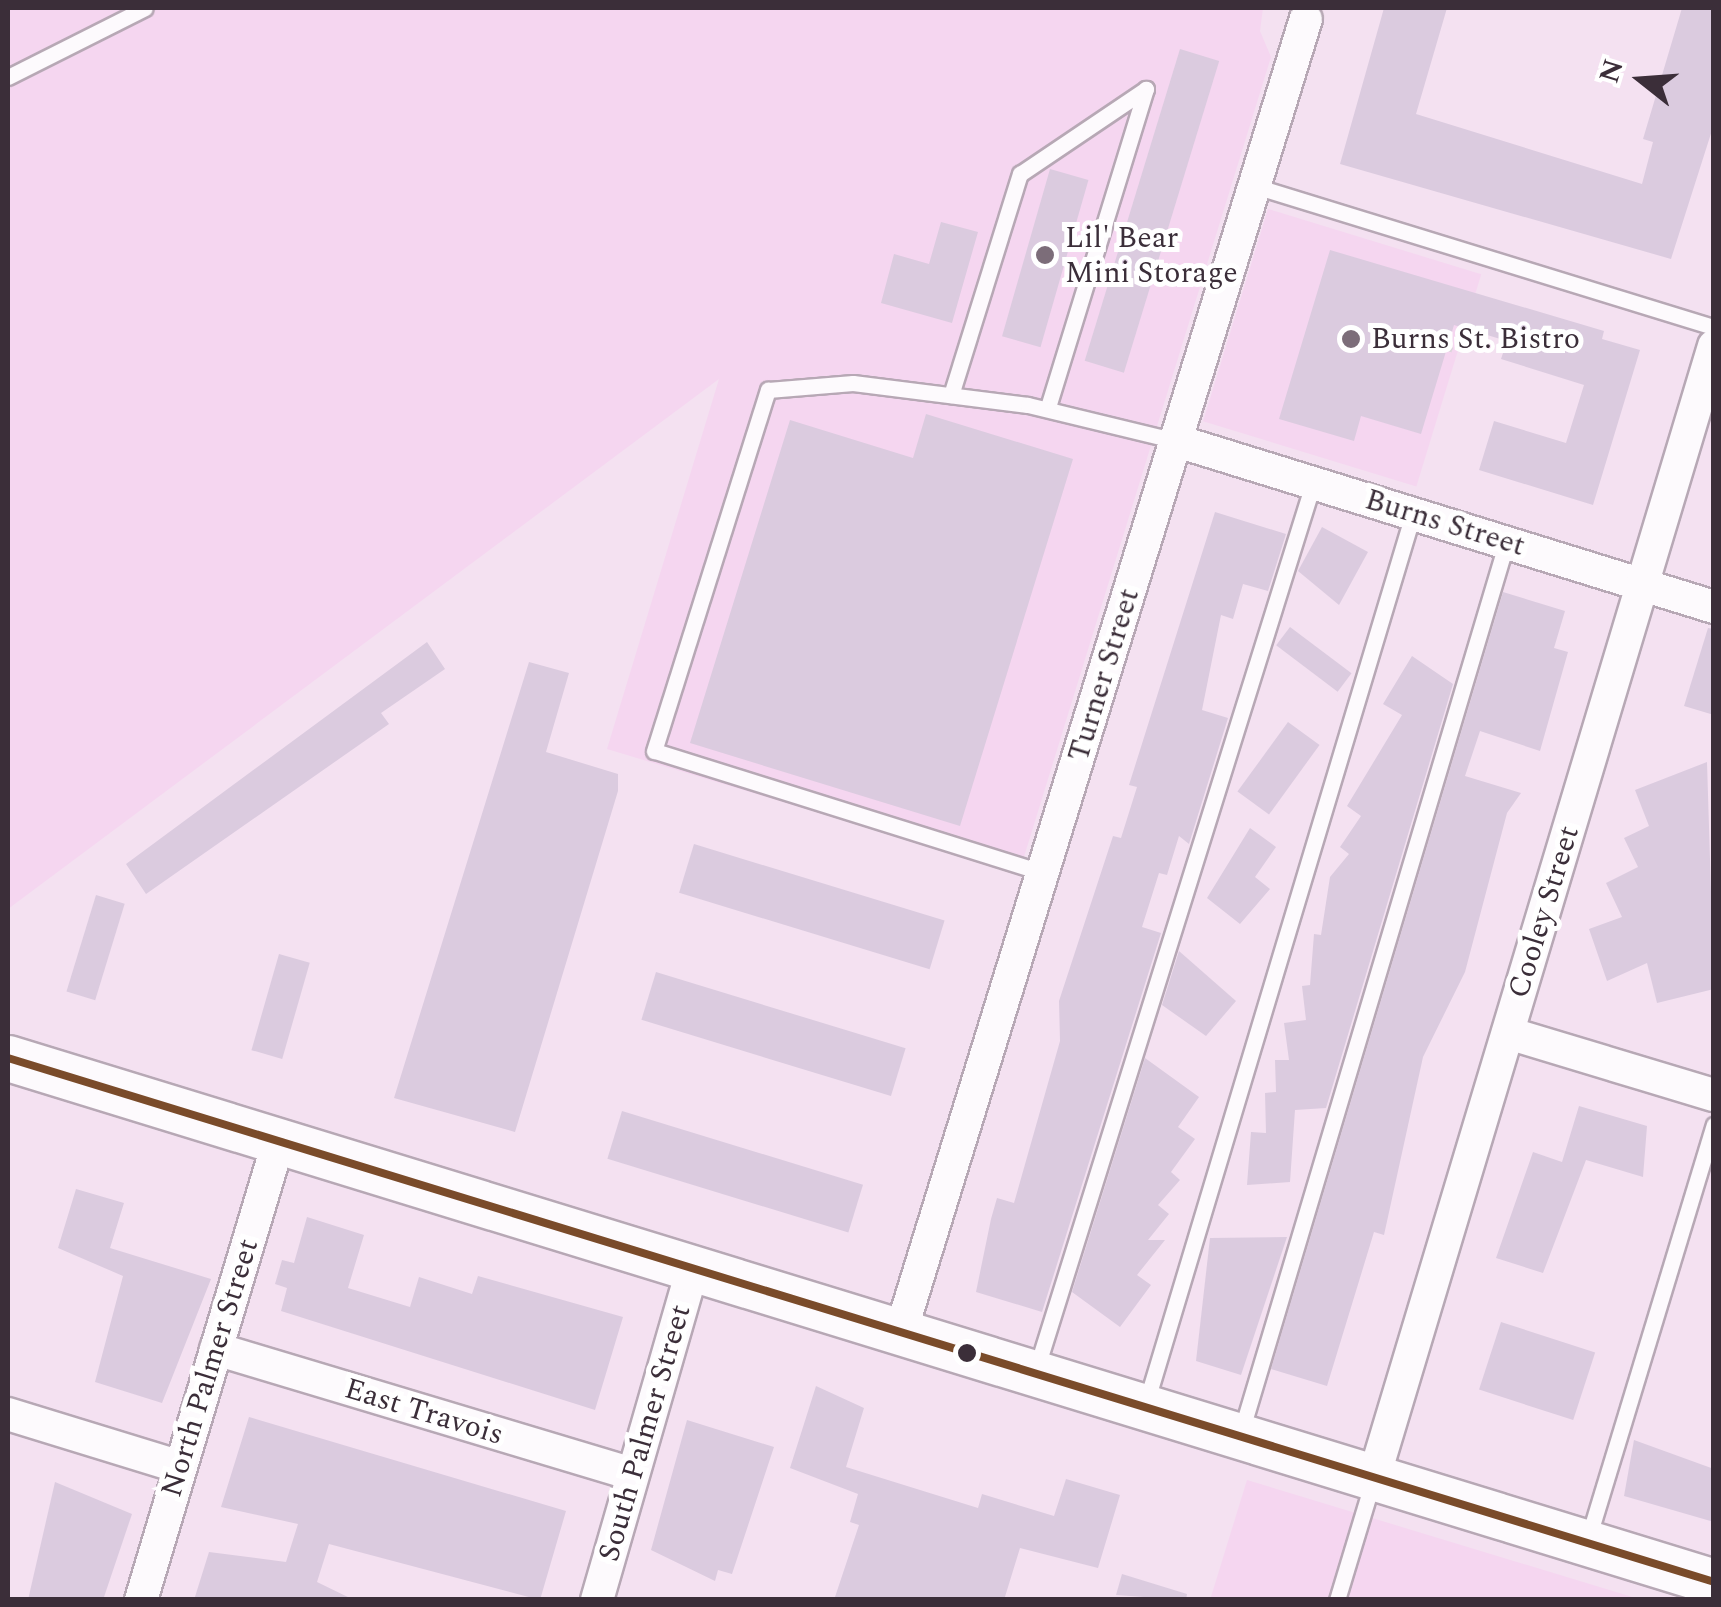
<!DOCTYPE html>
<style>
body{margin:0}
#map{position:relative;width:1721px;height:1607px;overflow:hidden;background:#f4e1f1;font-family:Spectral,serif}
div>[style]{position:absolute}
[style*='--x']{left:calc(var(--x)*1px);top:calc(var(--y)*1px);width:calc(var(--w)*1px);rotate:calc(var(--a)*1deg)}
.built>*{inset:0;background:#f5d6f0;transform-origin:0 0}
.building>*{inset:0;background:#dbcbdf;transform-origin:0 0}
.path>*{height:5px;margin-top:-2.5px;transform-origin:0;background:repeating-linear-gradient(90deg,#dcd6db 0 8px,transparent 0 13px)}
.roads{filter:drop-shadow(2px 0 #b7a8b5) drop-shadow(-2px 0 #b7a8b5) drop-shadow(0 2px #b7a8b5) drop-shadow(0 -2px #b7a8b5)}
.lane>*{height:15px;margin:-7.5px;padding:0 7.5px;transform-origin:7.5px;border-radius:7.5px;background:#fdfafd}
.street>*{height:32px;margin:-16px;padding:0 16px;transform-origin:16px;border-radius:16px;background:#fdfafd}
.secondary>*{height:45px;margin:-22.5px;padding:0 22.5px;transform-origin:22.5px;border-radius:22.5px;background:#fdfafd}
.bus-1>*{height:8px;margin:-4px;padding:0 4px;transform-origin:4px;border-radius:4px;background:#7a4b2a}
.dots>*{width:28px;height:28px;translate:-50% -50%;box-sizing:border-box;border:5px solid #fff;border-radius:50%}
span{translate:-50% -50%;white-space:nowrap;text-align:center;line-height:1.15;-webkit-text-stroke:10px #fff;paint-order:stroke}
.poi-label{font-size:30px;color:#3b2e39}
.left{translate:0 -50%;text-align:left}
.street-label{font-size:30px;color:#3b2e39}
.frame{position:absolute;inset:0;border:10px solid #3b2e39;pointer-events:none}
.north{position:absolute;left:1591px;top:30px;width:100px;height:100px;-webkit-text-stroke:8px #fff;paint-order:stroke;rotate:287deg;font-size:28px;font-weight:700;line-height:40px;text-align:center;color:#3b2e39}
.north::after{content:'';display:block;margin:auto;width:35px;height:45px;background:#3b2e39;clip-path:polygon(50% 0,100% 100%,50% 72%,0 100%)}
</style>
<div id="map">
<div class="built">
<div style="clip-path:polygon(8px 8px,1263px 8px,1260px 31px,1271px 57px,1019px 873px,607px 749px,719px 379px,8px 909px)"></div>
<div style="left:1268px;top:209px;width:223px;height:222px;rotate:17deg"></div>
<div style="clip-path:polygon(1247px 1480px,1639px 1599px,1210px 1600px)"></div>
</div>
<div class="building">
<div style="clip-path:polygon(1384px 8px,1447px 8px,1416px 114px,1642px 184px,1653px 142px,1643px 139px,1682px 8px,1714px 8px,1714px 124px,1671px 259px,1340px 164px)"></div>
<div style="left:1180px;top:49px;width:41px;height:326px;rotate:17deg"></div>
<div style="left:1050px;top:169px;width:40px;height:174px;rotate:16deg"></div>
<div style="clip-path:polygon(941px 222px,978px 232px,952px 323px,881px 303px,894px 254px,929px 264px)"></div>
<div style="clip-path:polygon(1330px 250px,1604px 331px,1602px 339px,1640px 350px,1593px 505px,1479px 470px,1494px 421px,1566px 443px,1584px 385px,1501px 359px,1507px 341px,1454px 325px,1421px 434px,1361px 416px,1354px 441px,1279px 419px)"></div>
<div style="clip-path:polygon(926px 414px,1073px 459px,960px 826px,690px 743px,790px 420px,913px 458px)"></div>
<div style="clip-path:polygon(1215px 512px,1286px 534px,1268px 591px,1243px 584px,1233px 619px,1221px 615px,1202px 710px,1228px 718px,1189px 844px,1179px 836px,1167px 875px,1159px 873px,1142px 927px,1161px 933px,1042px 1312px,976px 1292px,991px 1219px,997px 1198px,1014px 1203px,1060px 1041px,1059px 1001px,1113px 836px,1121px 838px,1137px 787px,1129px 785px)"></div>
<div style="clip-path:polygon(1322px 527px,1368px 552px,1339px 605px,1298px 571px)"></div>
<div style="clip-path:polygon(1503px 592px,1565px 611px,1554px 648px,1568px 652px,1540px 751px,1480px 731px,1465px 776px,1521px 793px,1507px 813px,1465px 972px,1423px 1057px,1384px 1235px,1374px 1232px,1327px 1386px,1271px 1369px)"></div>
<div style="left:1290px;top:627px;width:77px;height:23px;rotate:37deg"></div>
<div style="clip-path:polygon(1708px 628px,1714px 629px,1714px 715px,1684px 706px)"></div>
<div style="clip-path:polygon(427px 642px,445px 669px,381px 713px,389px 724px,146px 894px,126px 864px)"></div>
<div style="clip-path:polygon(1412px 656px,1453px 684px,1326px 1108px,1295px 1110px,1290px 1182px,1247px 1185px,1251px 1132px,1266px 1133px,1265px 1093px,1276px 1092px,1275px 1060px,1289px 1060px,1284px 1023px,1306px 1020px,1302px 986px,1310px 985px,1314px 934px,1321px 935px,1330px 877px,1349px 854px,1340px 847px,1361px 816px,1347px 806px,1402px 715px,1383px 704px)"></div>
<div style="clip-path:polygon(529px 662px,569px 673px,546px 752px,618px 774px,618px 791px,515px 1132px,394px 1098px)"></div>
<div style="left:1288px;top:722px;width:39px;height:86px;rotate:36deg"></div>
<div style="clip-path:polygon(1707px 762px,1714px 989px,1657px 1003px,1647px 963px,1607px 981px,1589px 929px,1622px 917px,1606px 883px,1638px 867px,1624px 838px,1649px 826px,1635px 790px)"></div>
<div style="clip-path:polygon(1250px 828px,1276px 847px,1255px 877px,1270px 889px,1240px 924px,1207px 898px)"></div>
<div style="left:694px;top:844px;width:262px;height:51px;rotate:17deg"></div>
<div style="left:96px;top:895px;width:30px;height:101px;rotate:17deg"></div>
<div style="clip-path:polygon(1179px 951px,1236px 1001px,1206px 1036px,1162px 1005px)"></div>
<div style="left:279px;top:954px;width:32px;height:100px;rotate:16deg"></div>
<div style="left:656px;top:972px;width:261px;height:50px;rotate:17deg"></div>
<div style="clip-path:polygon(1145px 1058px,1199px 1097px,1178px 1127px,1195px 1139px,1171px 1172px,1180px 1180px,1158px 1205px,1169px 1214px,1148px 1240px,1165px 1240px,1137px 1275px,1151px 1285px,1120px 1327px,1072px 1292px)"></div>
<div style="clip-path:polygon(1579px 1106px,1647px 1126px,1643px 1177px,1586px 1160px,1543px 1273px,1496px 1258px,1533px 1152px,1562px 1162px)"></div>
<div style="left:622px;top:1111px;width:252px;height:50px;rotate:17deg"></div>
<div style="clip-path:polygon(76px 1189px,124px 1203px,110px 1248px,211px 1279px,162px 1403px,95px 1382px,123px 1276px,58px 1248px)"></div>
<div style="clip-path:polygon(307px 1217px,364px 1235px,348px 1288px,410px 1307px,419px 1277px,472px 1294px,478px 1276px,623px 1317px,595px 1410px,281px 1311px,287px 1288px,275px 1284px,282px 1260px,294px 1263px)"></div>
<div style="clip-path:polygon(1287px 1237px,1241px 1375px,1196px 1361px,1210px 1238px)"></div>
<div style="left:1501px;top:1322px;width:99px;height:71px;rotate:18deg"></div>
<div style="clip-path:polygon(816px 1386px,864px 1408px,846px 1467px,978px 1508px,982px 1494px,1054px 1516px,1066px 1479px,1120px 1495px,1098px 1568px,1020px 1548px,1004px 1600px,834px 1600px,859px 1525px,850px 1522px,858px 1494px,790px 1468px)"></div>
<div style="clip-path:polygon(249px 1417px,566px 1511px,540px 1600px,329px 1544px,317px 1582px,354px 1600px,194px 1600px,209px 1552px,286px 1562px,298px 1524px,221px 1507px)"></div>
<div style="clip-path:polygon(687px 1420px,774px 1447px,732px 1574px,718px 1570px,715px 1581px,651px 1550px)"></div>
<div style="clip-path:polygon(1634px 1440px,1714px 1469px,1714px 1522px,1624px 1496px)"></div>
<div style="clip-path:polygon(55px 1482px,132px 1514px,103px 1600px,28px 1600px)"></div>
<div style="clip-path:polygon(1122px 1574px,1187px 1594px,1186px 1600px,1116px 1595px)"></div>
</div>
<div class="path">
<div style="--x:1449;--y:351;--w:5;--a:-68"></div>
</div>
<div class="roads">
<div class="lane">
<div style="--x:8;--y:77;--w:153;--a:-26.7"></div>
<div style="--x:1255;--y:186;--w:480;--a:17.1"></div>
<div style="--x:951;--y:395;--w:232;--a:-72.7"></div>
<div style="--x:1020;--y:174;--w:152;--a:-34"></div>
<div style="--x:1048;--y:407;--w:333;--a:-72.9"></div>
<div style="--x:1041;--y:872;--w:405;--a:-162.6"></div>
<div style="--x:654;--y:751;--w:379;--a:-72.5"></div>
<div style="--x:768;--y:390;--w:85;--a:-4.7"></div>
<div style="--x:853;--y:383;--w:176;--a:7.2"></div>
<div style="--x:1028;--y:405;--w:153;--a:13.6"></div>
<div style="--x:1036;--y:1370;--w:928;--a:-72.64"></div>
<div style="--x:1146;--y:1403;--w:928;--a:-73.28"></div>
<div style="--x:1241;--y:1432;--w:930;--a:-73.38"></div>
<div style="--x:1588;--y:1539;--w:433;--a:-73.1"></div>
<div style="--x:1337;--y:1600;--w:124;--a:-73.2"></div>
</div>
<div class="street">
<div style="--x:1177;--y:441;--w:562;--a:17.18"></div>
<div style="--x:1508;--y:1033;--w:215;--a:16.8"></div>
<div style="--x:901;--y:1331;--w:1373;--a:-72.85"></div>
<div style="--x:216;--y:1349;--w:434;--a:16.7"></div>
<div style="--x:8;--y:1414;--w:180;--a:17.1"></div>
<div style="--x:1374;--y:1477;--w:1181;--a:-73.27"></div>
<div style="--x:141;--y:1600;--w:483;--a:-73.3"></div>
<div style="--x:597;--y:1600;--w:347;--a:-73.9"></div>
</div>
<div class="secondary">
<div style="--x:8;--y:1058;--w:1785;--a:17.07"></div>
</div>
</div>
<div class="bus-1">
<div style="--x:8;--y:1058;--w:1785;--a:17.07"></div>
</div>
<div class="dots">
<div style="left:1045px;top:255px;background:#7c6d79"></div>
<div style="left:1351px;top:339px;background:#7c6d79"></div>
<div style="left:967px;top:1353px;background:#3b2e39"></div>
</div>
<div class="poi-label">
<span class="left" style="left:1065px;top:255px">Lil' Bear<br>Mini Storage</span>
<span class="left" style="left:1371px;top:339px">Burns St. Bistro</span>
</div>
<div class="street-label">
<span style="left:1445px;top:523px;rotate:17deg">Burns Street</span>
<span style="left:1104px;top:675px;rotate:-73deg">Turner Street</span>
<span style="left:1544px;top:912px;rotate:-73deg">Cooley Street</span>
<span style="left:210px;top:1368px;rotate:-73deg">North Palmer Street</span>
<span style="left:424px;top:1412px;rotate:17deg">East Travois</span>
<span style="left:645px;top:1433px;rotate:-74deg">South Palmer Street</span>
</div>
<div class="frame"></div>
<div class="north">N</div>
</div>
